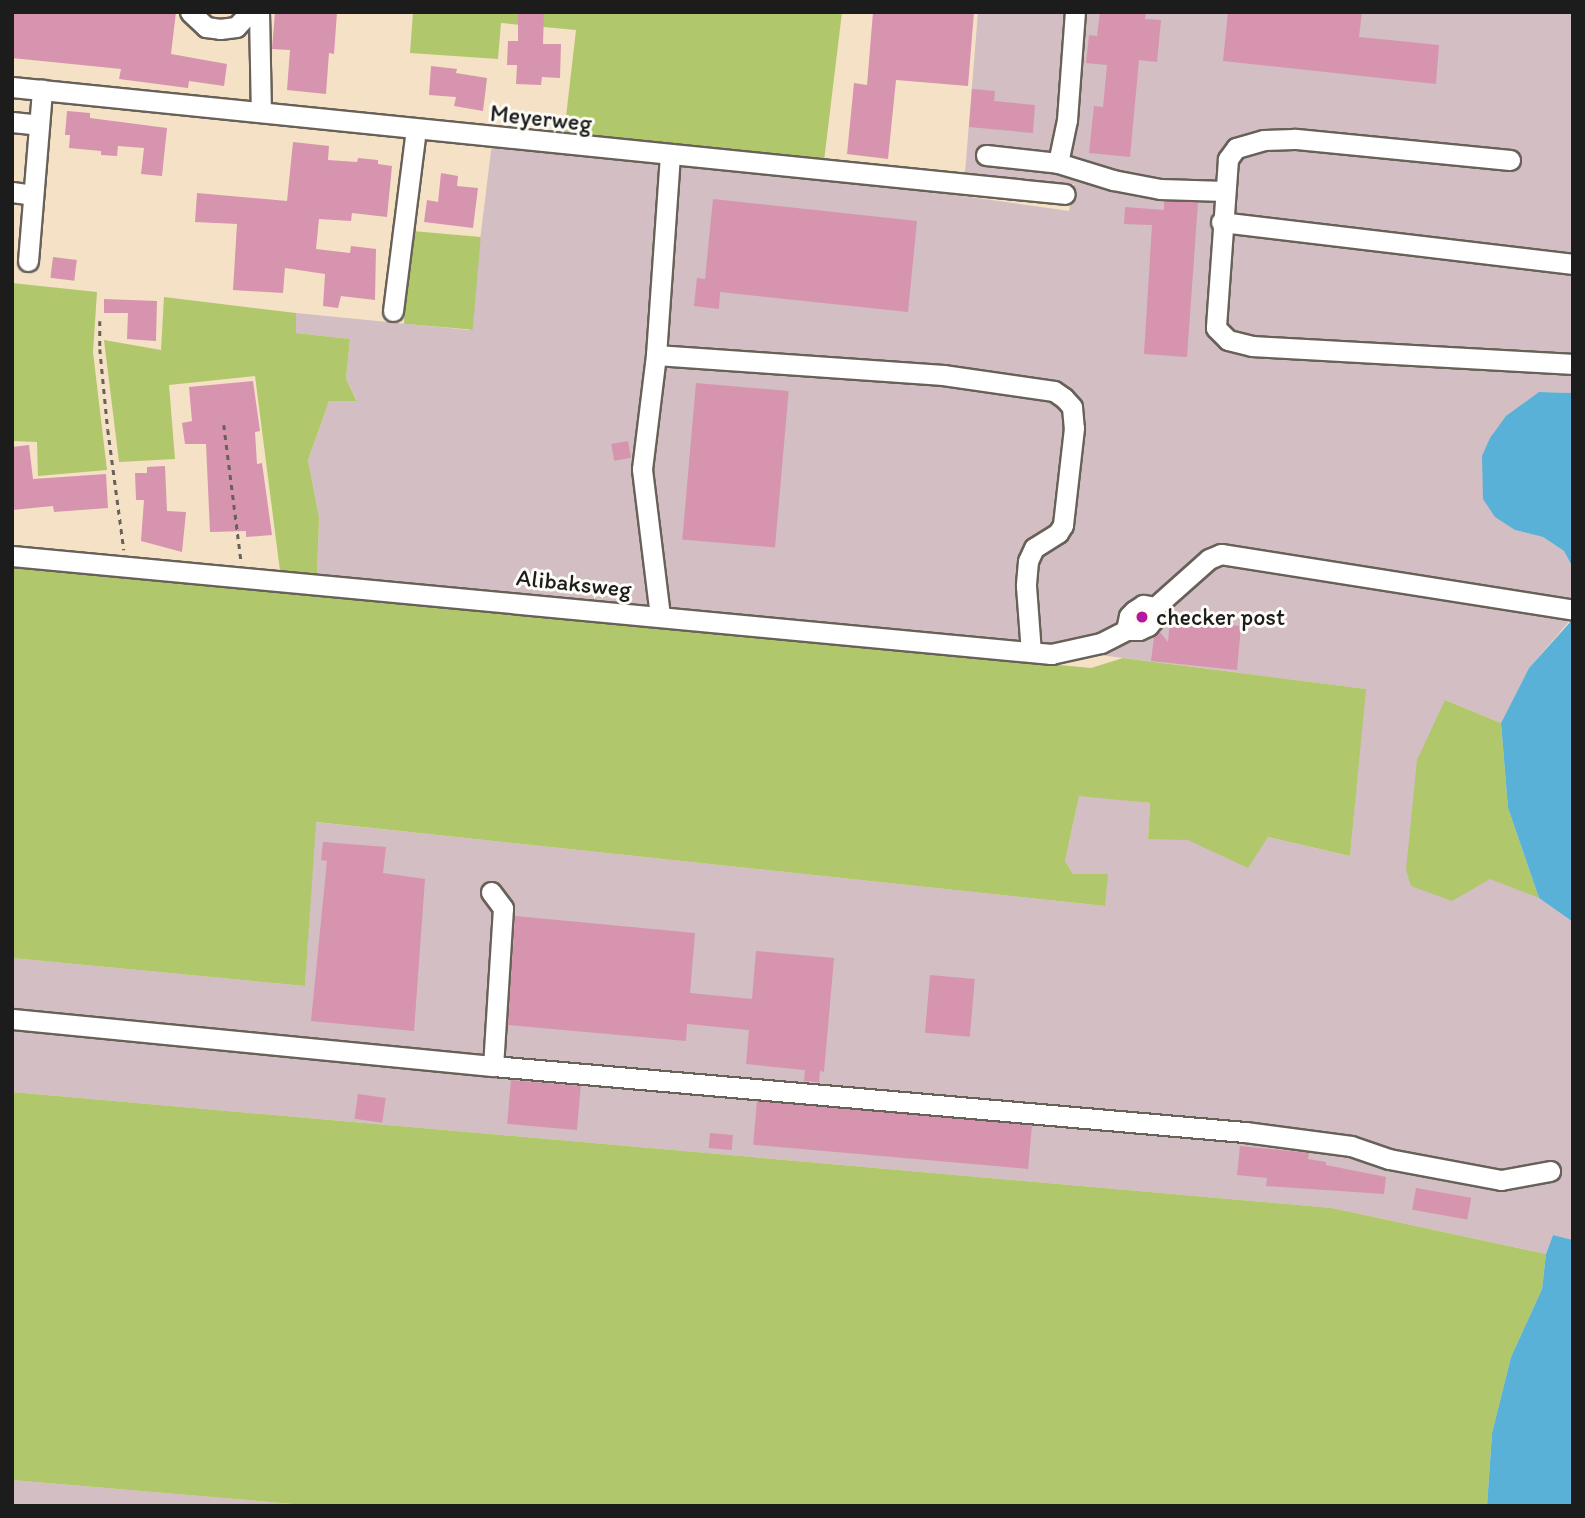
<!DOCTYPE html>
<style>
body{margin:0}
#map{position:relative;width:1585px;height:1518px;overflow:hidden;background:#f5e1c6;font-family:Itim,sans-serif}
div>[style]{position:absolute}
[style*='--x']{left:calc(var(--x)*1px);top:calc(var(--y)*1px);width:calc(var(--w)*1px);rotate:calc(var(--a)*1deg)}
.industrial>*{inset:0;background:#d2bec3}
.green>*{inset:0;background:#b1c76b;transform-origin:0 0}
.water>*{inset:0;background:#5ab1d7}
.building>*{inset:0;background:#d794ae;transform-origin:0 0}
.path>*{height:2.5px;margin-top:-1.25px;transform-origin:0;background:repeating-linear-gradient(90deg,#686158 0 5px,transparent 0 10px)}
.roads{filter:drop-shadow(2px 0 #686158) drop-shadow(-2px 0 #686158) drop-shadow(0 2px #686158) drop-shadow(0 -2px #686158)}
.minor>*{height:19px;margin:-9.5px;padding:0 9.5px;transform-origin:9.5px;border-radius:9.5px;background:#fff}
.dots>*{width:19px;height:19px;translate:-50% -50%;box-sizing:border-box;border:4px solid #fdfcf7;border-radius:50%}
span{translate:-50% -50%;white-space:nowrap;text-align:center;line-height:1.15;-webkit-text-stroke:6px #fdfcf7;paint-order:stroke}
.street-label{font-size:24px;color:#1c1c1c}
.poi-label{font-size:24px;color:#1c1c1c}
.left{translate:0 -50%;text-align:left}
.frame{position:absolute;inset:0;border:14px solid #1c1c1c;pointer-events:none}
</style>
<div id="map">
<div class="industrial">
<div style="clip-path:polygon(978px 12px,1573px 12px,1573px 393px,1539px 392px,1515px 530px,1543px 537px,1564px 551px,1573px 568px,1573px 617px,1529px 668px,1501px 723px,1445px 700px,1490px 878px,1539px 898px,1573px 922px,1573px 1240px,1553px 1235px,1546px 1254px,1332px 1208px,12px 1092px,12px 958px,305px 986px,315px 822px,1105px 906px,1073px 874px,1065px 861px,1079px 795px,1150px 803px,1148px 838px,1188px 839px,1247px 867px,1268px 837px,1350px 856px,1365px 689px,881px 627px,317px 575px,319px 517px,308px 460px,329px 401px,357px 400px,346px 379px,350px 339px,296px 333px,296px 313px,469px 330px,492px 143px,934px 192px,1069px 211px,1074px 184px,965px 173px)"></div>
<div style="clip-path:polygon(12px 1480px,316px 1506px,12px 1506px)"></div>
</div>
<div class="green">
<div style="clip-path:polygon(413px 12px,842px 12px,824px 161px,564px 134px,576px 30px,501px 23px,498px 59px,410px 53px)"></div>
<div style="left:412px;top:231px;width:69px;height:93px;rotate:5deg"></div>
<div style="clip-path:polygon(12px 283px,97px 292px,93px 352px,107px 470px,38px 476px,37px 442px,12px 441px)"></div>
<div style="clip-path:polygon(164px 297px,296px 313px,296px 333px,350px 339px,346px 379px,357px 401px,329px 401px,308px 460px,319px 517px,317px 575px,280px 571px,255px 376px,169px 385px,175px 459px,119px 462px,104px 340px,161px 350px)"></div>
<div style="clip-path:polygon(12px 566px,1091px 668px,1123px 658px,1366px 689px,1350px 856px,1268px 837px,1248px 868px,1188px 840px,1148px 839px,1150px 803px,1079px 796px,1065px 861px,1073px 874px,1108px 874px,1105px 906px,316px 822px,305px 986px,12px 958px)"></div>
<div style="clip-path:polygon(1445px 700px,1501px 723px,1508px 808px,1539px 898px,1490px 879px,1452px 901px,1411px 886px,1406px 870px,1417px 760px)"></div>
<div style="clip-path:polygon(12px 1092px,1332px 1208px,1546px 1254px,1542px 1289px,1511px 1357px,1492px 1433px,1487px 1506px,316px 1506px,12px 1480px)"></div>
</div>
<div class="water">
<div style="clip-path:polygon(1539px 392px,1573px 393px,1573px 568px,1564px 551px,1543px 537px,1515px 530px,1495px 517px,1483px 499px,1482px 456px,1490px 438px,1506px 416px)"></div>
<div style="clip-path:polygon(1573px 619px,1573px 922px,1539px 898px,1508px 808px,1501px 723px,1529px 668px)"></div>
<div style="clip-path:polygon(1553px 1235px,1573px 1240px,1573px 1506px,1487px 1506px,1492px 1433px,1511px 1357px,1542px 1289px,1546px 1254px)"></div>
</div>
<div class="building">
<div style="clip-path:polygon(12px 12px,176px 12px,171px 54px,227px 64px,224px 86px,189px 81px,188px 88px,119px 79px,121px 69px,12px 58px)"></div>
<div style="clip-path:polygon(275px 12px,337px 12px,334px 54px,329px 53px,326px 94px,287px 90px,290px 50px,272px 49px)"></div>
<div style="clip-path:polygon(518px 12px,544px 12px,543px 44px,561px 44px,560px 78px,542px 77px,541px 85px,516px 84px,517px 65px,507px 65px,508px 41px,518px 41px)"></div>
<div style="clip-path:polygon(873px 12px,974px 12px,968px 86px,896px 80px,888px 159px,847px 154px,854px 83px,867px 85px)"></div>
<div style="clip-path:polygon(1100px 12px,1146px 12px,1145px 19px,1161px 20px,1157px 62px,1139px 60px,1130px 157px,1089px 153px,1094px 106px,1103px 107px,1107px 65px,1086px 63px,1089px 35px,1097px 36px)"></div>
<div style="clip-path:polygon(1228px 12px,1362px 12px,1359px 37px,1439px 45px,1436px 84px,1223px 61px)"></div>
<div style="clip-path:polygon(431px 66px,457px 69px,456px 73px,487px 78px,483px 111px,454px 106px,456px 97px,429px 95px)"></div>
<div style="clip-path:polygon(972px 89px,995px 91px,994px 101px,1035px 105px,1033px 133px,969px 127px)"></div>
<div style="clip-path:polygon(67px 111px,90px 113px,90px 118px,167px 128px,162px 176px,141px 174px,144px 148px,118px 146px,117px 156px,101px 155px,101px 151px,69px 148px,70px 135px,65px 135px)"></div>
<div style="clip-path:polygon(293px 142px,329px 146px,328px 160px,357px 162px,358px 158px,378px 160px,378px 164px,392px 166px,387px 217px,352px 213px,351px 221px,319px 219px,316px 249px,350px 253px,351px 246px,376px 249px,375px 300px,341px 296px,338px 308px,323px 306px,325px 274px,285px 268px,283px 293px,233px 290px,237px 224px,195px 222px,197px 193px,287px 201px)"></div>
<div style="clip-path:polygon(441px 173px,458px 176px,457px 186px,478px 188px,473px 228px,424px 222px,427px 200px,438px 202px)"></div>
<div style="clip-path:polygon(713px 199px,917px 221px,908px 312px,720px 292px,719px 309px,694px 306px,697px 278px,705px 279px)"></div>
<div style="clip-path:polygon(1164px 201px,1198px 202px,1187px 357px,1144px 354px,1152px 225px,1124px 224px,1125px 207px,1164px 210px)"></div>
<div style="left:53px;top:257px;width:24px;height:21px;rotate:7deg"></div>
<div style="clip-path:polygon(104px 299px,157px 301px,156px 341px,127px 339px,128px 313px,104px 313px)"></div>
<div style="clip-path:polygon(253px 381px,260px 431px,255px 432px,257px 464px,262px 463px,272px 535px,246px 537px,246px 531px,210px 532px,206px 444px,185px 444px,182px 423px,192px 421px,189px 387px)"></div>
<div style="left:696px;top:383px;width:93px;height:157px;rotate:5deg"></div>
<div style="left:628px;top:441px;width:17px;height:17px;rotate:80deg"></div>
<div style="clip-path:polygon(29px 445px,33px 479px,106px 474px,108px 508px,54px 512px,53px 506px,12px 510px,12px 447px)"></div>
<div style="clip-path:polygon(165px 466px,167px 511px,186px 512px,182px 552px,141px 541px,144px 500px,136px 500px,135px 473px,147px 473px,147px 467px)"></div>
<div style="clip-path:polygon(1170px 620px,1241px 626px,1237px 670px,1151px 661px,1154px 637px,1159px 631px,1168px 642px)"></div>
<div style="clip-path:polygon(323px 842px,386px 847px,383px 873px,425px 879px,414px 1031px,311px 1021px,327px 861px,321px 860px)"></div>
<div style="clip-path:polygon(515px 916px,695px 933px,690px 993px,752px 999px,756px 951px,834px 958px,824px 1072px,820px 1071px,819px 1082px,804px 1081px,805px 1070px,746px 1064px,749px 1030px,687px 1024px,686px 1041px,508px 1025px)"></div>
<div style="left:930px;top:975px;width:45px;height:58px;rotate:5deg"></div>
<div style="left:511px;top:1080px;width:70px;height:44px;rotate:5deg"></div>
<div style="left:358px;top:1094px;width:28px;height:25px;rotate:8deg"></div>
<div style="left:757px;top:1101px;width:276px;height:44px;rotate:5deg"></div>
<div style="left:710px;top:1133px;width:23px;height:15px;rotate:5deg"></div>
<div style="clip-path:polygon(1240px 1146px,1309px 1153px,1308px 1159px,1326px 1162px,1326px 1165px,1386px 1177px,1384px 1194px,1266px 1186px,1267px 1178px,1237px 1175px)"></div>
<div style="left:1416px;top:1188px;width:56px;height:22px;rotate:10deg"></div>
</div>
<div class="path">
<div style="--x:100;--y:321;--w:28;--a:90"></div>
<div style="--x:100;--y:349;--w:81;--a:84.4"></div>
<div style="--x:108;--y:430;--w:121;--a:82.4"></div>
<div style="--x:224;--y:425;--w:135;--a:82.8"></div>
</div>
<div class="roads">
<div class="minor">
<div style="--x:190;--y:12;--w:22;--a:43"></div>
<div style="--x:206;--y:27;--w:14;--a:8"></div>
<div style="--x:220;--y:29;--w:16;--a:-7"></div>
<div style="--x:236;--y:27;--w:21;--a:-47"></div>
<div style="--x:259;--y:12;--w:100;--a:88.9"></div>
<div style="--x:12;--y:87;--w:1058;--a:5.8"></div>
<div style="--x:12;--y:122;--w:27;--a:6"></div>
<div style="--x:986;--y:155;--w:72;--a:6.3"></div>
<div style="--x:1058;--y:163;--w:44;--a:-78.2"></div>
<div style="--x:1067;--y:120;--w:108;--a:-85.8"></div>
<div style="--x:1510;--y:160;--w:217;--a:-174.4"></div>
<div style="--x:1294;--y:139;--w:30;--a:178"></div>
<div style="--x:1264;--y:140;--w:29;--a:164"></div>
<div style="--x:1236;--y:148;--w:14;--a:126"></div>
<div style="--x:1228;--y:159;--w:169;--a:94.1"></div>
<div style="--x:1216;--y:328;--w:17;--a:45"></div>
<div style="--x:1228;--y:340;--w:25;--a:14"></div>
<div style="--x:1252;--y:346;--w:322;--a:3.2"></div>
<div style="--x:1058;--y:163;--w:58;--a:17.2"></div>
<div style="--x:1113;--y:180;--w:48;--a:10.8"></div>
<div style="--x:1160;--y:189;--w:65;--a:1.8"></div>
<div style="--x:12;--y:192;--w:21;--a:8"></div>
<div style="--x:1221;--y:222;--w:354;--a:6.8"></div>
<div style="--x:28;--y:261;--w:172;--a:-85.3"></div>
<div style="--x:393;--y:311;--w:183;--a:-82.8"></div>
<div style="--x:656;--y:355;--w:288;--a:4"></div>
<div style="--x:943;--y:375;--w:112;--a:8.2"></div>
<div style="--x:1054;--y:391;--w:12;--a:35"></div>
<div style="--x:1064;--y:398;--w:12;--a:48"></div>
<div style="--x:1072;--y:407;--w:21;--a:85"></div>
<div style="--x:1074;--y:428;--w:98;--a:96.5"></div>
<div style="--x:1063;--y:525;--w:9;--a:122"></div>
<div style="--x:1058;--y:533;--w:28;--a:148"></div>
<div style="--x:1034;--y:548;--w:14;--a:115"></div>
<div style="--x:1028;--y:561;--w:25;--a:95"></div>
<div style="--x:1026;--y:586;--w:66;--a:85.7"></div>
<div style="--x:12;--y:556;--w:1044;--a:5.39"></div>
<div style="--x:1051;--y:654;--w:51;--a:-12.4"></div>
<div style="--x:1101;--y:643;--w:28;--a:-27"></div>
<div style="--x:1126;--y:630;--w:13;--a:0"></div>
<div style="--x:1139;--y:630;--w:10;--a:-24"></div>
<div style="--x:1148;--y:626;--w:8;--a:-50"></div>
<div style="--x:1153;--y:620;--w:13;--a:-81"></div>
<div style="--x:1155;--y:607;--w:72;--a:-41.6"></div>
<div style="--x:1209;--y:559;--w:13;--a:-23"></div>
<div style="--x:1221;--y:554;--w:356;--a:9"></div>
<div style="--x:660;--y:616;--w:148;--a:-97"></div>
<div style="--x:642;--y:469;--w:115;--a:-83"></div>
<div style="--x:656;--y:355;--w:198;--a:-86"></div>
<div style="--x:1126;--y:630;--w:14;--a:-78"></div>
<div style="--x:1129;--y:616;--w:7;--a:-45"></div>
<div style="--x:1134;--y:611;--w:11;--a:-34"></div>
<div style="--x:1143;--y:605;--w:12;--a:9"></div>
<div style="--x:491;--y:892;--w:20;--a:53"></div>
<div style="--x:503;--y:908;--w:158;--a:93.6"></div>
<div style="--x:12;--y:1019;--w:483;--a:5.6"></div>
<div style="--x:493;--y:1066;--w:755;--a:5.02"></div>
<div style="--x:1245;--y:1132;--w:107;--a:7.5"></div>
<div style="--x:1351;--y:1146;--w:40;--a:18.9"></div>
<div style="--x:1389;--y:1159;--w:114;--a:10.6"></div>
<div style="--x:1501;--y:1180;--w:50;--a:-10.4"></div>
</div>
</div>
<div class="dots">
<div style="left:1142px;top:617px;background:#b5179e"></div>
</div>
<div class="street-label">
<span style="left:541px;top:118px;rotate:6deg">Meyerweg</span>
<span style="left:574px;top:583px;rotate:6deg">Alibaksweg</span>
</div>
<div class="poi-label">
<span class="left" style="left:1156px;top:617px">checker post</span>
</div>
<div class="frame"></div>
</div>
